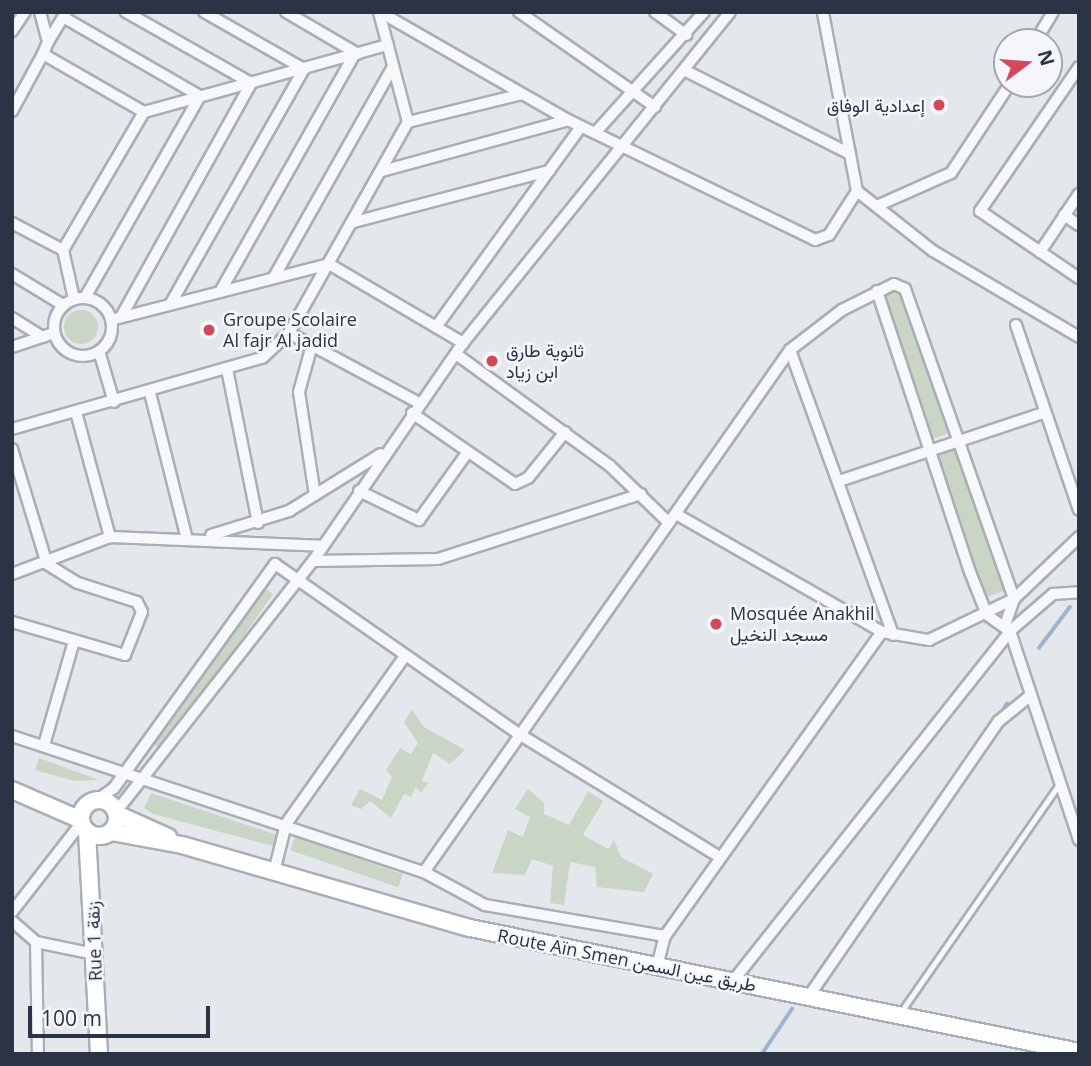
<!DOCTYPE html>
<meta charset="utf-8">
<style>
body{margin:0}
#map{position:relative;width:1091px;height:1066px;overflow:hidden;background:#e4e7ec;font-family:"Open Sans",Vazirmatn,sans-serif}
div>[style]{position:absolute}
[style*='--x']{left:calc(var(--x)*1px);top:calc(var(--y)*1px);width:calc(var(--w)*1px);rotate:calc(var(--a)*1deg)}
.green>*{inset:0;background:#c9d6c5;transform-origin:0 0}
.round{border-radius:50%}
.stream>*{height:3.5px;margin:-1.75px;padding:0 1.75px;transform-origin:1.75px;border-radius:1.75px;background:#9fb4cc}
.roads{filter:drop-shadow(2px 0 #a9aeb7) drop-shadow(-2px 0 #a9aeb7) drop-shadow(0 2px #a9aeb7) drop-shadow(0 -2px #a9aeb7)}
.lane>*{height:5px;margin:-2.5px;padding:0 2.5px;transform-origin:2.5px;border-radius:2.5px;background:#f7f8fa}
.street>*{height:10px;margin:-5px;padding:0 5px;transform-origin:5px;border-radius:5px;background:#f7f8fa}
.street>.ring{margin:-5px;padding:0;box-sizing:content-box;background:none;border:10px solid #f7f8fa;border-radius:50%}
.secondary>*{height:16px;margin:-8px;padding:0 8px;transform-origin:8px;border-radius:8px;background:#fff}
.secondary>.ring{margin:-8px;padding:0;box-sizing:content-box;background:none;border:16px solid #fff;border-radius:50%}
.dots>*{width:19px;height:19px;translate:-50% -50%;box-sizing:border-box;border:4px solid #f4f6f9;border-radius:50%}
span{translate:-50% -50%;white-space:nowrap;text-align:center;line-height:1.15;-webkit-text-stroke:5px #f4f6f9;paint-order:stroke}
.poi-label{font-size:18px;color:#2b3445}
.right{translate:-100% -50%;text-align:right}
.left{translate:0 -50%;text-align:left}
.street-label{font-size:18px;color:#2b3445}
.frame{position:absolute;inset:0;border:14px solid #2b3445;pointer-events:none}
.north{position:absolute;left:993px;top:28px;width:70px;height:70px;box-sizing:border-box;background:#f4f6f9;border:2px solid #a4a8b1;border-radius:50%;rotate:74deg;font-size:19px;font-weight:700;line-height:28px;text-align:center;color:#2b3445}
.north::after{content:'';display:block;margin:auto;width:24px;height:32px;background:#d1495b;clip-path:polygon(50% 0,100% 100%,50% 72%,0 100%)}
.scale{position:absolute;left:28px;top:1006px;width:182px;height:32px;box-sizing:border-box;border:4px solid #2b3445;border-top:0;padding-left:9px;font-size:21px;line-height:24px;white-space:nowrap;color:#2b3445;-webkit-text-stroke:5px #f4f6f9;paint-order:stroke}
</style>
<div id="map">
<div class="green">
<div style="clip-path:polygon(900px 287px,949px 433px,923px 442px,880px 293px)"></div>
<div class="round" style="left:64px;top:310px;width:34px;height:34px"></div>
<div style="clip-path:polygon(957px 449px,1006px 590px,985px 598px,929px 459px)"></div>
<div style="clip-path:polygon(262px 586px,273px 594px,164px 751px,148px 741px)"></div>
<div style="clip-path:polygon(412px 710px,424px 727px,465px 750px,450px 764px,433px 753px,422px 781px,428px 783px,421px 793px,416px 787px,411px 797px,404px 794px,391px 818px,370px 801px,361px 809px,351px 805px,360px 789px,382px 800px,392px 777px,386px 770px,400px 748px,411px 754px,418px 743px,404px 722px)"></div>
<div style="clip-path:polygon(39px 758px,99px 780px,74px 781px,35px 770px)"></div>
<div style="clip-path:polygon(528px 789px,544px 803px,544px 814px,569px 825px,588px 791px,603px 801px,583px 835px,608px 849px,614px 840px,621px 857px,653px 874px,644px 892px,597px 887px,595px 867px,570px 862px,564px 905px,550px 903px,553px 866px,532px 859px,525px 875px,492px 873px,508px 830px,523px 837px,530px 817px,515px 809px)"></div>
<div style="clip-path:polygon(151px 793px,277px 835px,273px 846px,153px 814px,144px 808px)"></div>
<div style="left:295px;top:837px;width:114px;height:14px;rotate:19deg"></div>
</div>
<div class="stream">
<div style="--x:1039;--y:648;--w:51;--a:-52.9"></div>
<div style="--x:1000;--y:715;--w:13;--a:-58"></div>
<div style="--x:815;--y:977;--w:78;--a:-54.9"></div>
<div style="--x:762;--y:1054;--w:54;--a:-56.3"></div>
</div>
<div class="roads">
<div class="lane">
<div style="--x:900;--y:1013;--w:280;--a:-55.2"></div>
</div>
<div class="street">
<div style="--x:40;--y:12;--w:31;--a:75"></div>
<div style="--x:48;--y:42;--w:13;--a:113"></div>
<div style="--x:286;--y:12;--w:83;--a:30.3"></div>
<div style="--x:380;--y:12;--w:217;--a:29.9"></div>
<div style="--x:568;--y:120;--w:275;--a:25.9"></div>
<div style="--x:815;--y:240;--w:15;--a:-20"></div>
<div style="--x:829;--y:235;--w:52;--a:-57.5"></div>
<div style="--x:857;--y:191;--w:182;--a:-100.8"></div>
<div style="--x:519;--y:12;--w:166;--a:34.9"></div>
<div style="--x:655;--y:12;--w:39;--a:36"></div>
<div style="--x:63;--y:17;--w:158;--a:30"></div>
<div style="--x:200;--y:96;--w:232;--a:119.7"></div>
<div style="--x:12;--y:31;--w:23;--a:-56"></div>
<div style="--x:48;--y:42;--w:35;--a:-59"></div>
<div style="--x:1035;--y:42;--w:35;--a:-59"></div>
<div style="--x:1079;--y:67;--w:175;--a:124.5"></div>
<div style="--x:980;--y:211;--w:120;--a:34.1"></div>
<div style="--x:686;--y:71;--w:184;--a:26.8"></div>
<div style="--x:12;--y:111;--w:65;--a:-61.5"></div>
<div style="--x:43;--y:54;--w:116;--a:29.9"></div>
<div style="--x:408;--y:122;--w:117;--a:-13.8"></div>
<div style="--x:595;--y:133;--w:163;--a:-48"></div>
<div style="--x:382;--y:171;--w:193;--a:-15.3"></div>
<div style="--x:857;--y:191;--w:97;--a:38.3"></div>
<div style="--x:933;--y:251;--w:169;--a:30.5"></div>
<div style="--x:879;--y:205;--w:79;--a:-24"></div>
<div style="--x:951;--y:173;--w:107;--a:-56.5"></div>
<div style="--x:1064;--y:215;--w:18;--a:34"></div>
<div style="--x:354;--y:222;--w:202;--a:-14.7"></div>
<div style="--x:12;--y:223;--w:58;--a:27.9"></div>
<div style="--x:63;--y:250;--w:160;--a:-59.6"></div>
<div style="--x:144;--y:112;--w:253;--a:-15.4"></div>
<div style="--x:63;--y:250;--w:50;--a:77.3"></div>
<div style="--x:1040;--y:252;--w:70;--a:-56.1"></div>
<div style="--x:12;--y:274;--w:60;--a:31.3"></div>
<div style="--x:274;--y:277;--w:241;--a:-60.5"></div>
<div style="--x:877;--y:291;--w:296;--a:71.7"></div>
<div style="--x:970;--y:572;--w:46;--a:68.4"></div>
<div style="--x:987;--y:615;--w:28;--a:35"></div>
<div style="--x:1010;--y:631;--w:220;--a:71.7"></div>
<div style="--x:220;--y:292;--w:272;--a:-60.5"></div>
<div class="ring" style="left:54px;top:298px;width:48px;height:48px"></div>
<div style="--x:171;--y:303;--w:269;--a:-60.4"></div>
<div style="--x:304;--y:69;--w:115;--a:-150.3"></div>
<div style="--x:121;--y:317;--w:268;--a:-60.9"></div>
<div style="--x:251;--y:83;--w:144;--a:-150.4"></div>
<div style="--x:12;--y:318;--w:36;--a:32"></div>
<div style="--x:111;--y:320;--w:225;--a:-14.4"></div>
<div style="--x:329;--y:264;--w:156;--a:30.5"></div>
<div style="--x:1016;--y:325;--w:195;--a:71.2"></div>
<div style="--x:436;--y:327;--w:247;--a:-54.1"></div>
<div style="--x:289;--y:333;--w:148;--a:28.3"></div>
<div style="--x:312;--y:345;--w:49;--a:105.5"></div>
<div style="--x:299;--y:392;--w:104;--a:81.2"></div>
<div style="--x:12;--y:347;--w:44;--a:-18.4"></div>
<div style="--x:790;--y:350;--w:303;--a:70.1"></div>
<div style="--x:99;--y:351;--w:53;--a:73.6"></div>
<div style="--x:456;--y:354;--w:190;--a:36"></div>
<div style="--x:610;--y:466;--w:82;--a:44"></div>
<div style="--x:227;--y:369;--w:157;--a:78.6"></div>
<div style="--x:150;--y:393;--w:151;--a:75.8"></div>
<div style="--x:76;--y:412;--w:130;--a:74.8"></div>
<div style="--x:412;--y:413;--w:125;--a:34.6"></div>
<div style="--x:515;--y:484;--w:14;--a:-25"></div>
<div style="--x:528;--y:478;--w:59;--a:-51.2"></div>
<div style="--x:12;--y:429;--w:260;--a:-15.9"></div>
<div style="--x:262;--y:358;--w:37;--a:-43"></div>
<div style="--x:289;--y:333;--w:242;--a:-60.6"></div>
<div style="--x:408;--y:122;--w:114;--a:-104.8"></div>
<div style="--x:12;--y:449;--w:120;--a:73.1"></div>
<div style="--x:47;--y:564;--w:36;--a:32"></div>
<div style="--x:78;--y:583;--w:62;--a:17.9"></div>
<div style="--x:137;--y:602;--w:11;--a:63"></div>
<div style="--x:142;--y:612;--w:46;--a:111.6"></div>
<div style="--x:125;--y:655;--w:118;--a:-163.7"></div>
<div style="--x:839;--y:481;--w:216;--a:-18.4"></div>
<div style="--x:359;--y:491;--w:67;--a:25.8"></div>
<div style="--x:419;--y:520;--w:82;--a:-54.4"></div>
<div style="--x:676;--y:514;--w:237;--a:29.8"></div>
<div style="--x:882;--y:632;--w:48;--a:9.7"></div>
<div style="--x:929;--y:640;--w:94;--a:-25.8"></div>
<div style="--x:1014;--y:599;--w:90;--a:-43.6"></div>
<div style="--x:211;--y:535;--w:82;--a:-17.1"></div>
<div style="--x:289;--y:511;--w:108;--a:-31.8"></div>
<div style="--x:313;--y:561;--w:125;--a:-0.9"></div>
<div style="--x:438;--y:559;--w:213;--a:-17.8"></div>
<div style="--x:12;--y:574;--w:105;--a:-20.7"></div>
<div style="--x:110;--y:537;--w:212;--a:2.4"></div>
<div style="--x:12;--y:736;--w:434;--a:18.3"></div>
<div style="--x:424;--y:872;--w:69;--a:28.4"></div>
<div style="--x:485;--y:905;--w:183;--a:9.8"></div>
<div style="--x:44;--y:745;--w:108;--a:-73.9"></div>
<div style="--x:97;--y:800;--w:21;--a:-35"></div>
<div style="--x:114;--y:788;--w:276;--a:-54.3"></div>
<div style="--x:275;--y:564;--w:297;--a:34.9"></div>
<div style="--x:519;--y:734;--w:236;--a:31.5"></div>
<div style="--x:116;--y:812;--w:319;--a:-51.9"></div>
<div style="--x:313;--y:561;--w:265;--a:-55.5"></div>
<div style="--x:463;--y:343;--w:425;--a:-51.1"></div>
<div style="--x:274;--y:872;--w:49;--a:-76"></div>
<div style="--x:286;--y:824;--w:206;--a:-54.7"></div>
<div style="--x:424;--y:872;--w:638;--a:-54.96"></div>
<div style="--x:790;--y:350;--w:66;--a:-37.6"></div>
<div style="--x:842;--y:310;--w:58;--a:-26.6"></div>
<div style="--x:894;--y:284;--w:12;--a:24"></div>
<div style="--x:905;--y:289;--w:329;--a:70.6"></div>
<div style="--x:1014;--y:599;--w:24;--a:109"></div>
<div style="--x:12;--y:912;--w:114;--a:-52.1"></div>
<div style="--x:12;--y:921;--w:32;--a:41"></div>
<div style="--x:36;--y:942;--w:112;--a:89"></div>
<div style="--x:36;--y:942;--w:59;--a:11.7"></div>
<div style="--x:657;--y:967;--w:32;--a:-76"></div>
<div style="--x:665;--y:936;--w:374;--a:-54.5"></div>
<div style="--x:733;--y:981;--w:446;--a:-51.6"></div>
<div style="--x:1010;--y:631;--w:57;--a:-40.7"></div>
<div style="--x:1053;--y:594;--w:26;--a:-4"></div>
<div style="--x:809;--y:996;--w:334;--a:-55.4"></div>
<div style="--x:999;--y:721;--w:41;--a:-39.1"></div>
</div>
<div class="secondary">
<div style="--x:12;--y:790;--w:75;--a:23.5"></div>
<div class="ring" style="left:81px;top:800px;width:20px;height:20px"></div>
<div style="--x:117;--y:814;--w:56;--a:24.3"></div>
<div style="--x:87;--y:832;--w:222;--a:86.9"></div>
<div style="--x:111;--y:832;--w:72;--a:10.4"></div>
<div style="--x:182;--y:845;--w:300;--a:16.1"></div>
<div style="--x:470;--y:928;--w:621;--a:11.51"></div>
</div>
</div>
<div class="dots">
<div style="left:939px;top:105px;background:#d1495b"></div>
<div style="left:209px;top:330px;background:#d1495b"></div>
<div style="left:492px;top:361px;background:#d1495b"></div>
<div style="left:716px;top:624px;background:#d1495b"></div>
</div>
<div class="poi-label">
<span class="right" style="left:925px;top:105px">إعدادية الوفاق</span>
<span class="left" style="left:223px;top:330px">Groupe Scolaire<br>Al fajr Al jadid</span>
<span class="left" style="left:506px;top:361px">ثانوية طارق<br>ابن زياد</span>
<span class="left" style="left:730px;top:624px">Mosquée Anakhil<br>مسجد النخيل</span>
</div>
<div class="street-label">
<span style="left:94px;top:941px;rotate:-92deg">Rue 1 زنقة</span>
<span style="left:627px;top:960px;rotate:11deg">Route Aïn Smen طريق عين السمن</span>
</div>
<div class="frame"></div>
<div class="north">N</div>
<div class="scale">100 m</div>
</div>
